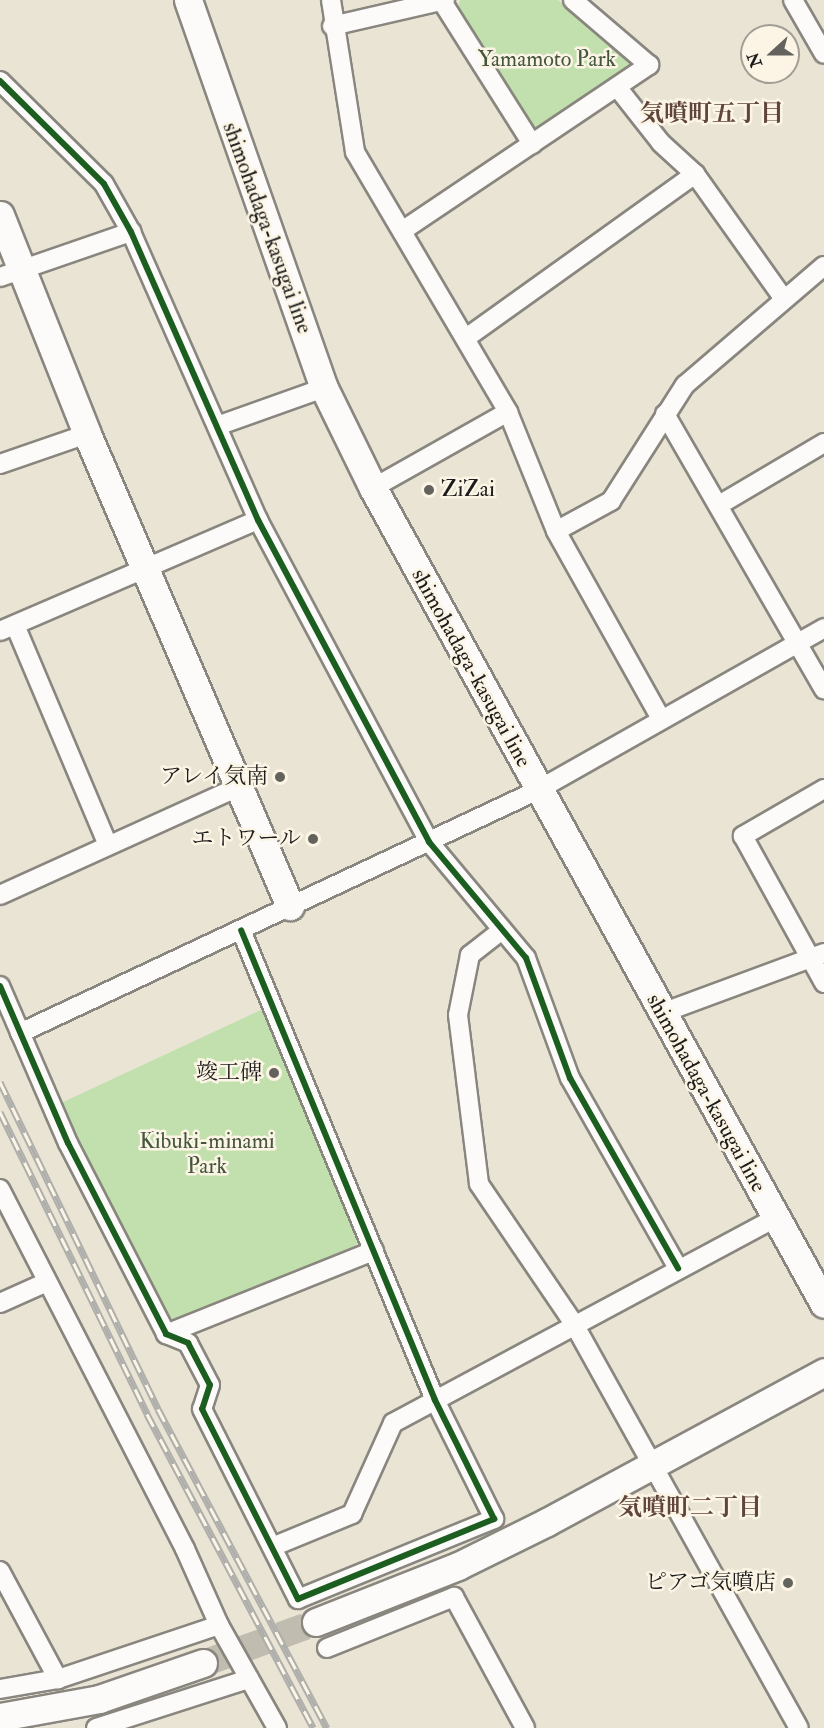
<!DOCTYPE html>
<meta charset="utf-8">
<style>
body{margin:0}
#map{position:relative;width:824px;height:1728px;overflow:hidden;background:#eae4d5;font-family:"IM FELL Double Pica","Noto Serif JP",serif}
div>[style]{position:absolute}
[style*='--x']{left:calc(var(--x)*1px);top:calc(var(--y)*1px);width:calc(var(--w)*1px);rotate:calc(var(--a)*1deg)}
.green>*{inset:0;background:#c2e0ae}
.secondary-tunnel>*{height:27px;margin-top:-13.5px;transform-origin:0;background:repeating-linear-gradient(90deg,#c1bcb0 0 27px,transparent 0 41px)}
.roads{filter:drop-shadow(2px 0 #89867f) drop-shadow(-2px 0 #89867f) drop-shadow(0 2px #89867f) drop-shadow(0 -2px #89867f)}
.street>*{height:18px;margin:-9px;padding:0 9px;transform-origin:9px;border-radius:9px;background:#fcfbf9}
.secondary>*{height:27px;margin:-13.5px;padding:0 13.5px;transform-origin:13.5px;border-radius:13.5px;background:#fcfbf9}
.rail>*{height:7px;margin-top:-3.5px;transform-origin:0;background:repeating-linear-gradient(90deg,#fcf5e5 0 14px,#aeaeab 0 28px);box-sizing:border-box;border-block:2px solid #aeaeab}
.cycleway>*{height:6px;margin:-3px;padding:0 3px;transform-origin:3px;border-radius:3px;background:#1b5e20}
.dots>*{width:16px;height:16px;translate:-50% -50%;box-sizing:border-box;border:3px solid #fcf5e5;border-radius:50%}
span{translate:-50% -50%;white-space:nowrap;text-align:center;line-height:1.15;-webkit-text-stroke:5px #fcf5e5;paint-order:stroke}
.park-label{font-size:22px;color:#44563e}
.street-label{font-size:22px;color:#1c1c1c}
.poi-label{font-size:22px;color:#1c1c1c}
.left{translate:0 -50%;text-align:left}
.right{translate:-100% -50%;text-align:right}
.neighbourhood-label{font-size:24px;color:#60453c;font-weight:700}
.north{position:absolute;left:740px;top:24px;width:60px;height:60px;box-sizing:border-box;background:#fcf5e5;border:2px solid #a29e95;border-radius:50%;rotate:249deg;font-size:16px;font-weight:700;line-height:24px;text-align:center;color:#1c1c1c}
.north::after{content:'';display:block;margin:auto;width:21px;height:27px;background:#64625d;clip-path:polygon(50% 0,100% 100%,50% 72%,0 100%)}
</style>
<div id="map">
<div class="green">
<div style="clip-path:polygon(460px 0,558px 0,629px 60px,629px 69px,535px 131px,526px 129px,458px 12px)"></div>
<div style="clip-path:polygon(263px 1009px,358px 1241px,354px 1249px,177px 1322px,168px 1319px,61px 1103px)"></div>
</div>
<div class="secondary-tunnel">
<div style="--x:203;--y:1663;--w:120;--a:-19.9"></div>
</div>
<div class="roads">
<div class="street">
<div style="--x:331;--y:0;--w:154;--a:81"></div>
<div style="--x:355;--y:152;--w:302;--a:59.5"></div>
<div style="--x:508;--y:412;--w:128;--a:68"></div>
<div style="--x:556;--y:531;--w:215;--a:60.8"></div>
<div style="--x:793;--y:0;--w:62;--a:60.1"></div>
<div style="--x:443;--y:3;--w:167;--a:57.7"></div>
<div style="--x:332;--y:26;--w:116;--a:-13"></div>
<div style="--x:0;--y:81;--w:146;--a:44.7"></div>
<div style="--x:104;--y:184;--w:55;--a:60.6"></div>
<div style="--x:131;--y:232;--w:315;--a:66.2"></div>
<div style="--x:258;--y:520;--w:365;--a:62"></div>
<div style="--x:429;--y:842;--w:151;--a:50.1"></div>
<div style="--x:526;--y:958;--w:128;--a:69.9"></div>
<div style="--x:570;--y:1078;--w:219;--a:60.4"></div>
<div style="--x:617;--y:87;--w:71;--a:51.8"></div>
<div style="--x:661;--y:143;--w:46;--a:42.4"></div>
<div style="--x:402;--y:231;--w:298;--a:-33.9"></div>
<div style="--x:649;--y:65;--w:100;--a:-139.5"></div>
<div style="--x:0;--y:277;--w:139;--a:-19"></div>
<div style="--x:466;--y:338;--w:282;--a:-35.6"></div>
<div style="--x:695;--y:174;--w:152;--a:54.6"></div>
<div style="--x:665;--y:414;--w:318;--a:60"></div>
<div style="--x:217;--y:426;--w:114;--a:-19.6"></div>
<div style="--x:0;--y:464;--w:92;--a:-19"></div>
<div style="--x:373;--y:488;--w:155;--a:-29.4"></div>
<div style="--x:719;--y:505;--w:122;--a:-30.6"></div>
<div style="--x:556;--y:531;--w:63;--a:-28.6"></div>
<div style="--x:611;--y:501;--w:138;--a:-57.5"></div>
<div style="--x:685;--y:385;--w:183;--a:-40.6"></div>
<div style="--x:15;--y:625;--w:239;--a:67.1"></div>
<div style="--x:0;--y:631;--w:281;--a:-23.3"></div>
<div style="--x:824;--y:789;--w:94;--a:149.9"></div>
<div style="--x:743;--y:836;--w:168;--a:61.1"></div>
<div style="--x:0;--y:895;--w:261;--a:-24.4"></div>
<div style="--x:502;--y:930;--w:41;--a:142"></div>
<div style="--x:470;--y:955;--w:61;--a:101.3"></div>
<div style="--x:458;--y:1015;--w:170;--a:82.9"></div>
<div style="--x:479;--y:1184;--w:169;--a:55.8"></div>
<div style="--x:574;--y:1324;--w:462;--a:60.9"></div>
<div style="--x:0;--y:986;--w:171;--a:66.6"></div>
<div style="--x:68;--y:1143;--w:215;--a:62.8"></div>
<div style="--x:166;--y:1334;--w:24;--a:22"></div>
<div style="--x:188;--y:1343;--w:47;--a:62.4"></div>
<div style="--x:210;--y:1385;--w:25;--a:108"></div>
<div style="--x:202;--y:1409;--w:213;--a:63.2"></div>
<div style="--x:298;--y:1599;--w:212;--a:-22.2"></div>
<div style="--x:494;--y:1519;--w:133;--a:-116.4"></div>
<div style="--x:435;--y:1400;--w:508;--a:-112.43"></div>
<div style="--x:662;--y:1013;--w:173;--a:-20.3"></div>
<div style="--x:20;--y:1033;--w:572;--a:-25.13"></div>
<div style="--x:538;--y:790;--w:329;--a:-29.5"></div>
<div style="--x:0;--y:1189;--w:405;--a:62.8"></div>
<div style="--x:185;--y:1549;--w:83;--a:65.9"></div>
<div style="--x:219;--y:1625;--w:118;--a:60.6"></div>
<div style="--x:0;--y:1303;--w:49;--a:-24"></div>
<div style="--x:166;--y:1334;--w:224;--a:-21.8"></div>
<div style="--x:272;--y:1547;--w:87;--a:-22.4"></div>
<div style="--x:352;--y:1514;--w:100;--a:-65.7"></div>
<div style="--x:393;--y:1423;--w:434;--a:-28.2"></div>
<div style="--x:0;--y:1571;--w:123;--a:61.8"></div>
<div style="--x:327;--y:1648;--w:137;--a:-21.9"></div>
<div style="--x:454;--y:1597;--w:149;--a:61.5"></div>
<div style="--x:0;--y:1689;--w:59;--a:-9.8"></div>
<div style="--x:58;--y:1679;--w:170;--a:-18.5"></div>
<div style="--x:96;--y:1728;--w:161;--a:-17.8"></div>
</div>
<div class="secondary">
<div style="--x:188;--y:0;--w:411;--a:70.7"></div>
<div style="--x:324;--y:388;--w:111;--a:63.9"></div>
<div style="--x:373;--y:488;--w:932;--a:61.07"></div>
<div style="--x:0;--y:215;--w:236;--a:68.3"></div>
<div style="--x:87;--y:434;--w:514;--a:66.73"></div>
<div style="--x:316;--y:1622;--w:153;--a:-21.5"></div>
<div style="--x:458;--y:1566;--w:99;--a:-26.3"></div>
<div style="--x:547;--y:1522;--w:315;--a:-28.4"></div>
<div style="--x:0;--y:1717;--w:101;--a:-10.3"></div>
<div style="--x:99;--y:1699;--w:110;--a:-19.1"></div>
</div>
</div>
<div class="rail">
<div style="--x:0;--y:1082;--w:363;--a:64.2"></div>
<div style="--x:158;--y:1409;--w:361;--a:62.1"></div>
<div style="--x:0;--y:1112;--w:336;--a:64"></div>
<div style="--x:147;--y:1414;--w:355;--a:62.1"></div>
</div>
<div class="cycleway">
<div style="--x:0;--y:81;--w:146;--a:44.7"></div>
<div style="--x:104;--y:184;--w:55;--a:60.6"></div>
<div style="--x:131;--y:232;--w:315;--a:66.2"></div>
<div style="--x:258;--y:520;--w:365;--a:62"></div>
<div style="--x:429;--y:842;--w:151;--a:50.1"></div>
<div style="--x:526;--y:958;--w:128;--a:69.9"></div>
<div style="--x:570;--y:1078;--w:219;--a:60.4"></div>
<div style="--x:0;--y:986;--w:171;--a:66.6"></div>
<div style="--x:68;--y:1143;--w:215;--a:62.8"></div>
<div style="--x:166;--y:1334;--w:24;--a:22"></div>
<div style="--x:188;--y:1343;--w:47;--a:62.4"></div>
<div style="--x:210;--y:1385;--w:25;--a:108"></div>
<div style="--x:202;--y:1409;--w:213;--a:63.2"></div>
<div style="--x:298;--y:1599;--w:212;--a:-22.2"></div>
<div style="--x:494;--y:1519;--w:133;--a:-116.4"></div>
<div style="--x:435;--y:1400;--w:508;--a:-112.43"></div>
</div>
<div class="dots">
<div style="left:429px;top:490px;background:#64625d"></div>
<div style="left:280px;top:777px;background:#64625d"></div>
<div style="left:313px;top:839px;background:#64625d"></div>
<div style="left:274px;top:1073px;background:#64625d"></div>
<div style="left:788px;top:1583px;background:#64625d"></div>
</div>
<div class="park-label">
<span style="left:547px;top:60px">Yamamoto Park</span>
<span style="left:207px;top:1154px">Kibuki-minami<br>Park</span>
</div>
<div class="street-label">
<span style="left:267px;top:228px;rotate:70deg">shimohadaga-kasugai line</span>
<span style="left:471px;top:668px;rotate:61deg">shimohadaga-kasugai line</span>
<span style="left:706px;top:1093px;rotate:61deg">shimohadaga-kasugai line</span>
</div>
<div class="poi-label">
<span class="left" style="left:441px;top:490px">ZiZai</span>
<span class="right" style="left:268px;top:777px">アレイ気南</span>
<span class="right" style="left:301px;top:839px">エトワール</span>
<span class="right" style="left:262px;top:1073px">竣工碑</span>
<span class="right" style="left:776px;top:1583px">ピアゴ気噴店</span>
</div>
<div class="neighbourhood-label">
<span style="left:712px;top:114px">気噴町五丁目</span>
<span style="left:690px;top:1508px">気噴町二丁目</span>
</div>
<div class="north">N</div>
</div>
